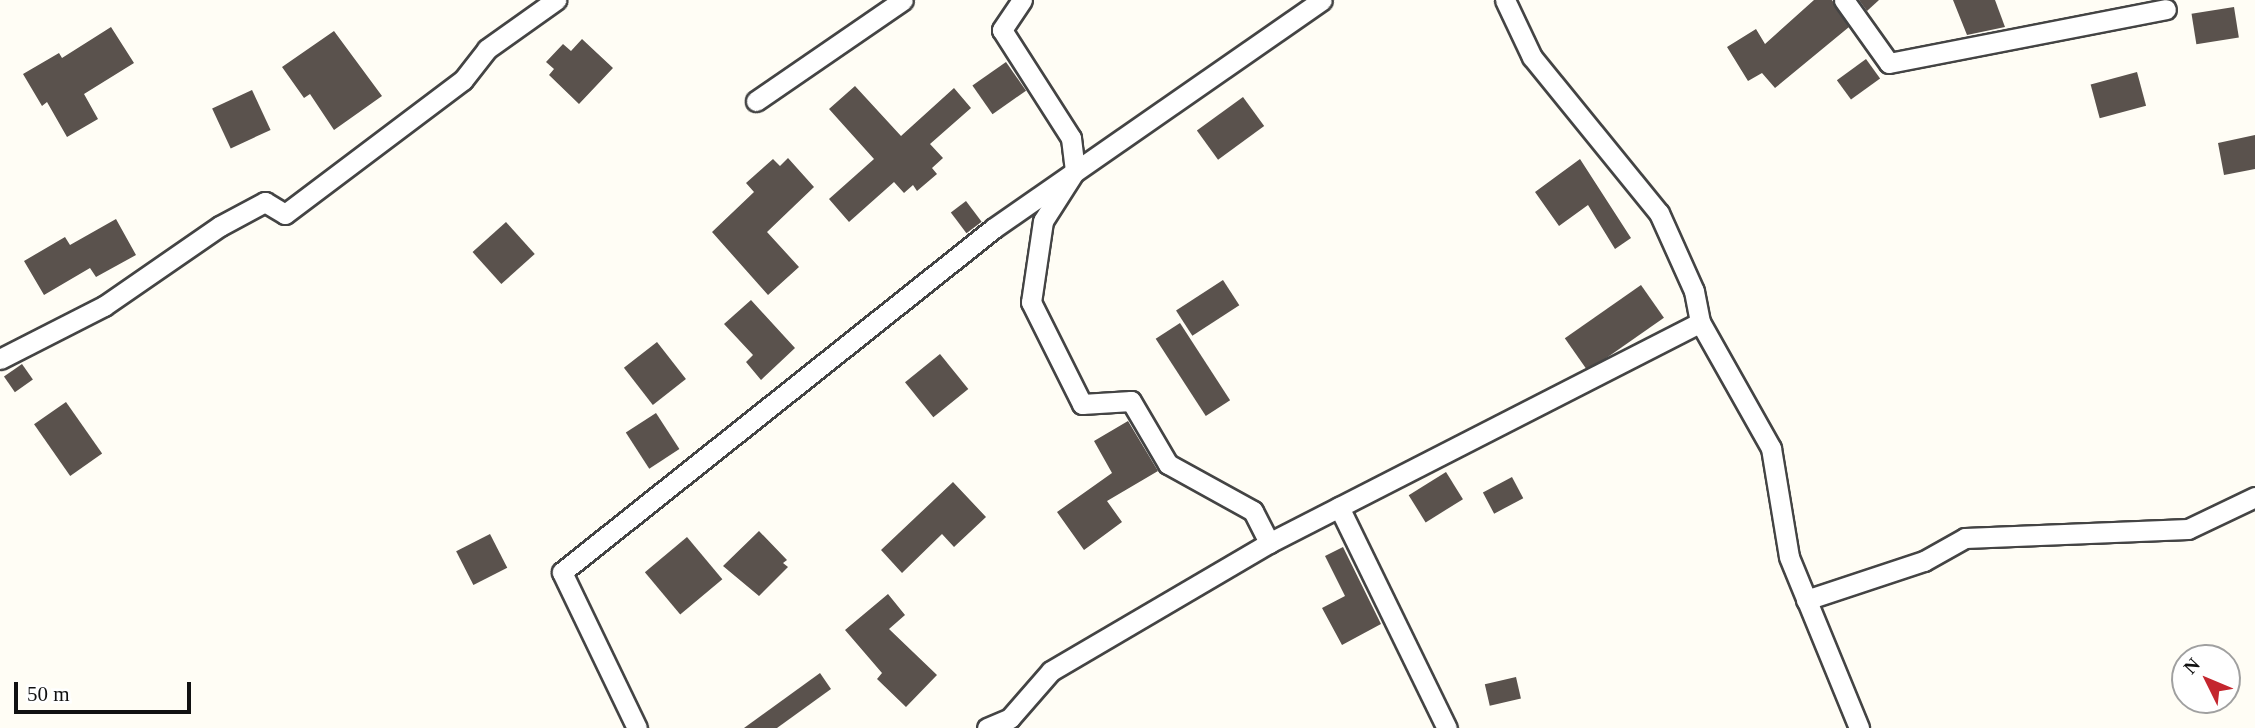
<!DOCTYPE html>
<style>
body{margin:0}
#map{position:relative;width:2255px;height:728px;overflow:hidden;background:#fffdf5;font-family:Georgia,serif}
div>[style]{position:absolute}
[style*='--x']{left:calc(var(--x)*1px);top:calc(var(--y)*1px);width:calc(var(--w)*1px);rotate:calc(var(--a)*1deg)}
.building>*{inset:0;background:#5a524d;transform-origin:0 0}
.roads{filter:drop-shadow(2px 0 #444) drop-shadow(-2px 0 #444) drop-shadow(0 2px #444) drop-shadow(0 -2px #444)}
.street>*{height:19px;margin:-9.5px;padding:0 9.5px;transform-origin:9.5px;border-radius:9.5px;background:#fff}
span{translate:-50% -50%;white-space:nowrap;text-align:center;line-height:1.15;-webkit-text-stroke:7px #fff;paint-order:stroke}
.north{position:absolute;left:2171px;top:644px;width:70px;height:70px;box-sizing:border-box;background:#fff;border:2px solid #a0a0a0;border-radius:50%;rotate:313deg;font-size:19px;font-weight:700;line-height:28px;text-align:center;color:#111}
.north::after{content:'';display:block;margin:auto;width:24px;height:32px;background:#c4262e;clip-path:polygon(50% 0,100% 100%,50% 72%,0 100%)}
.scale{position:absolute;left:14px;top:682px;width:177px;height:32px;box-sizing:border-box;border:4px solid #111;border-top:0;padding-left:9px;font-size:21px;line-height:24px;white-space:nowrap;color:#111;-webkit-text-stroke:5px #fff;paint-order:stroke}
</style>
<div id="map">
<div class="building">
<div style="clip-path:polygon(1814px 0,1832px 0,1849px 27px,1775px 88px,1762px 73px,1748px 81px,1727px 47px,1756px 29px,1765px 44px)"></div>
<div style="clip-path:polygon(1859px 0,1879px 0,1867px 11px)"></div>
<div style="clip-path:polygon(1953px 0,1995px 0,2005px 27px,1967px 35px)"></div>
<div style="left:2234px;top:7px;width:31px;height:43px;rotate:81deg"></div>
<div style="clip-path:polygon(111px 27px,134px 63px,84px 94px,98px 119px,67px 137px,47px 102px,42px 106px,23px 74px,59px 53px,62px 58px)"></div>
<div style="clip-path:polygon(334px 31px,382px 96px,334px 130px,310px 94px,304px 98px,282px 67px)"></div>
<div style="clip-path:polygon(582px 39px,613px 68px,579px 104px,549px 75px,554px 69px,546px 62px,563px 44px,571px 51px)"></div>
<div style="left:1866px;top:59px;width:24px;height:36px;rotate:54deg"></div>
<div style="left:1006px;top:62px;width:35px;height:41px;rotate:55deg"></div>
<div style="left:2137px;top:72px;width:35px;height:48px;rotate:75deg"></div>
<div style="clip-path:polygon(855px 86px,901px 136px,954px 88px,971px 108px,930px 144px,943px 158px,932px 168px,937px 174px,917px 191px,913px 185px,904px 193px,894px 182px,849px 222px,829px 199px,874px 159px,829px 109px)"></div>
<div style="left:252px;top:90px;width:44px;height:44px;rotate:65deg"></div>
<div style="left:1243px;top:97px;width:36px;height:57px;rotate:54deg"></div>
<div style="clip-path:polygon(2255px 135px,2255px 169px,2224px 175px,2218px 143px)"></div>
<div style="clip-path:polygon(788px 158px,814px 187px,767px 232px,799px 267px,768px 295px,712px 232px,754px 192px,746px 183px,773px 159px,780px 166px)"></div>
<div style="clip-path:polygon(1580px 159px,1631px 238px,1615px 249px,1588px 205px,1559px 226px,1535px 192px)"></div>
<div style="left:966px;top:201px;width:26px;height:19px;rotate:53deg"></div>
<div style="clip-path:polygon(116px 219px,136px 255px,96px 277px,90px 268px,44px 295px,24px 261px,65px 237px,70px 245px)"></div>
<div style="left:506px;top:222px;width:43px;height:45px;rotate:48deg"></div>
<div style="left:1223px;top:280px;width:30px;height:56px;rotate:57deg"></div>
<div style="left:1641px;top:285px;width:40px;height:93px;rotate:55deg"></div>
<div style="clip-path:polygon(751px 300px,795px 348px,761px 380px,746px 362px,753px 355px,724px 324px)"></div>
<div style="left:1180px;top:323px;width:92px;height:29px;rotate:57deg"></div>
<div style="left:657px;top:342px;width:47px;height:42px;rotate:52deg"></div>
<div style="left:940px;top:354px;width:45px;height:45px;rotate:51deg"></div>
<div style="left:22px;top:364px;width:19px;height:22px;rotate:55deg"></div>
<div style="left:66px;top:402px;width:63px;height:39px;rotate:55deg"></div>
<div style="left:656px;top:413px;width:43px;height:36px;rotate:57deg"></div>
<div style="clip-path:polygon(1128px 421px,1158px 471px,1107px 501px,1122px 522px,1084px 550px,1057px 512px,1112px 473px,1094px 441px)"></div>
<div style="left:1446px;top:472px;width:32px;height:44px;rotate:58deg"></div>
<div style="left:1512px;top:477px;width:24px;height:33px;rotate:62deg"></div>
<div style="clip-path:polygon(953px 482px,986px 517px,954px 547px,942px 534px,902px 573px,881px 550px)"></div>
<div style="clip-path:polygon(759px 531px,787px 560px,783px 563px,788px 567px,759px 596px,723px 566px)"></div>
<div style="left:490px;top:534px;width:38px;height:38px;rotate:63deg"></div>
<div style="left:687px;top:537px;width:55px;height:55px;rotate:50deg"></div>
<div style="clip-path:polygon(1343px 547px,1381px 624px,1342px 645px,1322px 608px,1345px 596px,1325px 556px)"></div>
<div style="clip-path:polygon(888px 594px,905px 615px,889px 629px,937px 675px,906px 707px,877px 679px,882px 673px,845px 630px)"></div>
<div style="clip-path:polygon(820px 673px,831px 689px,777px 728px,744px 728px)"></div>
<div style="left:1516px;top:677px;width:22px;height:32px;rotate:77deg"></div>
</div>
<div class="roads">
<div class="street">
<div style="--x:1022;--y:0;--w:36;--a:124"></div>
<div style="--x:1002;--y:30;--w:128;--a:57.4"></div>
<div style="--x:1071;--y:138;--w:33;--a:83"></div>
<div style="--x:1075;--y:171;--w:59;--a:122.6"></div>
<div style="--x:1043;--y:221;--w:82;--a:98.4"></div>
<div style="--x:1031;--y:302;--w:114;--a:63.4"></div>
<div style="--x:1082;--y:404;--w:49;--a:-3.5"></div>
<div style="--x:1131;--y:401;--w:73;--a:59.6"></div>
<div style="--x:1168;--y:464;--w:97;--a:28.9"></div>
<div style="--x:1253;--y:511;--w:36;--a:63"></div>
<div style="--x:1505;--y:0;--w:63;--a:64.7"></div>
<div style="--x:1532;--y:57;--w:201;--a:50.9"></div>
<div style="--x:1659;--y:213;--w:85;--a:65.8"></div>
<div style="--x:1694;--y:291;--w:32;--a:79"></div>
<div style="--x:1700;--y:322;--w:145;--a:60.6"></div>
<div style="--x:1771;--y:448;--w:110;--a:80.6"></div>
<div style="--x:1789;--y:557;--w:185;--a:67.7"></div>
<div style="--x:1844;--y:0;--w:77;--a:54.5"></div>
<div style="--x:1889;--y:63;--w:282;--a:-11"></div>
<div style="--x:756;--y:101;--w:178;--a:-34.5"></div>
<div style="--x:0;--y:359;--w:117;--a:-27"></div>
<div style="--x:104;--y:306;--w:141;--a:-34.6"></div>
<div style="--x:220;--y:226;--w:51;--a:-28.1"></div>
<div style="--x:265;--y:202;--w:23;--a:31"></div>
<div style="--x:285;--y:214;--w:223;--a:-37"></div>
<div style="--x:463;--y:80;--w:39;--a:-52"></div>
<div style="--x:487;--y:49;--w:85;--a:-35.4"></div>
<div style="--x:1339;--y:507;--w:246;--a:64"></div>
<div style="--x:1806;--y:600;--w:124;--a:-18.3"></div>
<div style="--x:1924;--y:561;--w:47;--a:-29.3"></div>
<div style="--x:1965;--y:538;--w:223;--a:-2.3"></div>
<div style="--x:2188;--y:529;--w:74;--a:-25.5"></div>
<div style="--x:637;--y:728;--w:173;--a:-115.7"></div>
<div style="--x:562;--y:572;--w:552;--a:-38.53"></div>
<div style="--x:994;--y:228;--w:399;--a:-34.8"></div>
<div style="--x:987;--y:728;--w:25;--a:-23"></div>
<div style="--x:1010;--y:718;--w:62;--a:-48.9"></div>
<div style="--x:1051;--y:671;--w:253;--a:-30.4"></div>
<div style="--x:1269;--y:543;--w:484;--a:-27.1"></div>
</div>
</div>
<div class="north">N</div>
<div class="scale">50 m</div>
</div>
